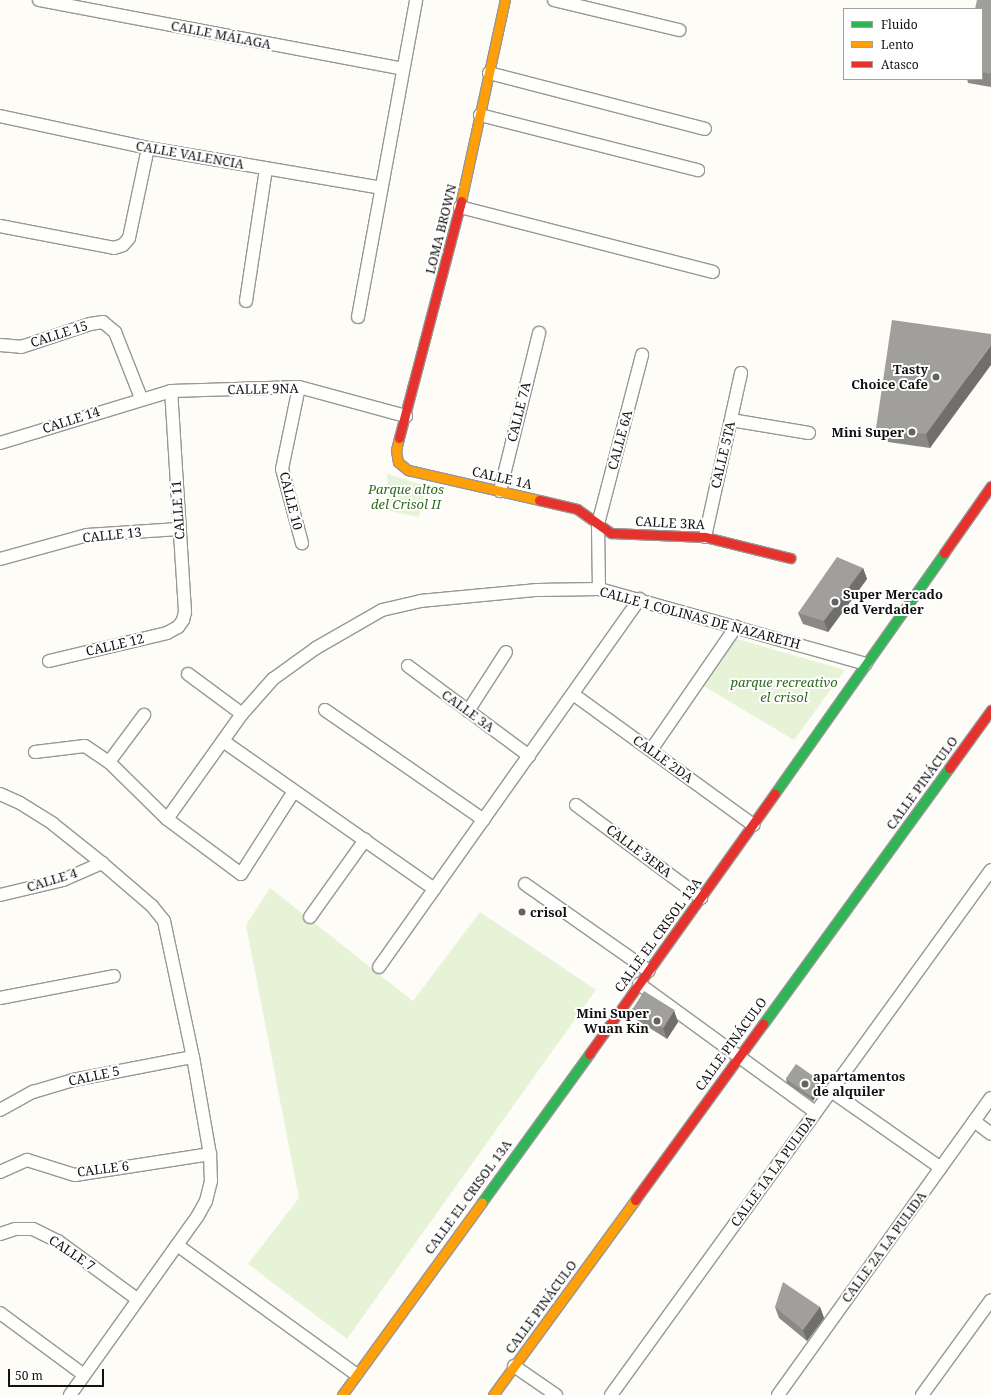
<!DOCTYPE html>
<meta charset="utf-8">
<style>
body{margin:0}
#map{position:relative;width:991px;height:1395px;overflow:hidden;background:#fdfcf7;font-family:"Noto Serif",serif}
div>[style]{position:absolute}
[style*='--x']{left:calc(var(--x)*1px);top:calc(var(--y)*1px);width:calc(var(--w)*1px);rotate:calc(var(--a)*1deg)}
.green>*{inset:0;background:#e7f3d7}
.roads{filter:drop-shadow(1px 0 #979795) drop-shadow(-1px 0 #979795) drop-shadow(0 1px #979795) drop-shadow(0 -1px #979795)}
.street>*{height:12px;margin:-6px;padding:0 6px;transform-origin:6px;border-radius:6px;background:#fffffe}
.fast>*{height:9px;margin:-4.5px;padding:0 4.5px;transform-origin:4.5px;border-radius:4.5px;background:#30b455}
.slow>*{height:9px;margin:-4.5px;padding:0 4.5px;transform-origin:4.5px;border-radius:4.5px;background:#ff9f0a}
.jam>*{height:9px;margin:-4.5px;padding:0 4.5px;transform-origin:4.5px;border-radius:4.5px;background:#e5322d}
.wall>*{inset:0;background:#8a8986}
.shaded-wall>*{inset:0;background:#716f6d}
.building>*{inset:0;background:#a19f9c;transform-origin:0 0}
.dots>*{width:11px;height:11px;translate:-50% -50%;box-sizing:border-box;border:2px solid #fff;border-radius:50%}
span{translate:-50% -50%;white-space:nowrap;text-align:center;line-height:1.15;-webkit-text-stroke:4px #fff;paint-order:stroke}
.street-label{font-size:13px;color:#111}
.poi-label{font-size:13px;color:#111;font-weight:700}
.right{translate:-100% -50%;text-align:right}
.left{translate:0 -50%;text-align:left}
.park-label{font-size:13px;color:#2f6b1f;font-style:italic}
.legend{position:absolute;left:843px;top:8px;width:140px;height:72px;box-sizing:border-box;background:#fff;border:1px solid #a0a0a0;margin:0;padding:5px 7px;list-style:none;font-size:12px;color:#111}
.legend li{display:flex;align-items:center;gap:8px;height:20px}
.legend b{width:20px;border:1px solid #a0a0a0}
.scale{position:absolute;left:8px;top:1369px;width:96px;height:18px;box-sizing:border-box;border:2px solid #111;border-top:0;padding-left:5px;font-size:12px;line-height:14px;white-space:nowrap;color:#111;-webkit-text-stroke:3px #fff;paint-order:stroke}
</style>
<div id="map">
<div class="green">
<div style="clip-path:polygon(387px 474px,426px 486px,419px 517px,390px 511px)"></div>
<div style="clip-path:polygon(737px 639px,845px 670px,794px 740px,702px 685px)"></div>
<div style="clip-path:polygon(270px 888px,413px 1001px,480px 912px,596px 990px,347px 1339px,248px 1264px,299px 1198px,246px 925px)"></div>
</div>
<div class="roads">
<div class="street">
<div style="--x:39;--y:0;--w:370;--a:10.7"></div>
<div style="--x:554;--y:0;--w:129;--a:13.5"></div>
<div style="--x:489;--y:73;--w:223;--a:14.5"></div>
<div style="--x:480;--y:115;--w:225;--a:14.2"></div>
<div style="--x:0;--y:116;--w:151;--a:12.2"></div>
<div style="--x:148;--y:148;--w:236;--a:9.7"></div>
<div style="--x:460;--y:207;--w:261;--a:14.4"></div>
<div style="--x:0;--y:226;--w:116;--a:10.9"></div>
<div style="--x:114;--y:248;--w:9;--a:-18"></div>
<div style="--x:123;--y:245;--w:9;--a:-49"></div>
<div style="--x:129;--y:238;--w:92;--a:-78.1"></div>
<div style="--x:246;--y:301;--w:134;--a:-81.4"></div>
<div style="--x:358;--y:317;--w:322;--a:-79.6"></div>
<div style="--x:0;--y:345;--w:21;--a:5"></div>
<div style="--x:21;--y:347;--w:73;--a:-18.4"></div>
<div style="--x:90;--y:324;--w:13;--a:-9"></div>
<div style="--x:103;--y:322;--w:16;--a:40"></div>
<div style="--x:115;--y:332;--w:71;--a:68.5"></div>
<div style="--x:299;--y:387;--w:84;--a:101.7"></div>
<div style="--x:282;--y:469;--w:77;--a:74.9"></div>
<div style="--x:731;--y:420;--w:79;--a:9.5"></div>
<div style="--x:0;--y:443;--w:179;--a:-16.9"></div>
<div style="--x:171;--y:391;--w:128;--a:-1.8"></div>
<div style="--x:299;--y:387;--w:111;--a:15.2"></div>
<div style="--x:500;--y:491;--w:163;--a:-76.1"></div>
<div style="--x:705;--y:537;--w:168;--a:-77.6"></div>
<div style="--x:0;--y:559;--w:90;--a:-15.4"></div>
<div style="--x:87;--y:535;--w:92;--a:-3.7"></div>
<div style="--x:599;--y:589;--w:65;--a:-90.9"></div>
<div style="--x:598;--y:524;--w:175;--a:-75.4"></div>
<div style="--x:49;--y:661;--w:121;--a:-13.3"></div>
<div style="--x:167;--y:633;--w:13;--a:-29"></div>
<div style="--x:178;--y:627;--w:9;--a:-54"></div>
<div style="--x:183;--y:620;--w:8;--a:-76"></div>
<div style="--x:185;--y:612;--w:221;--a:-93.6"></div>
<div style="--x:408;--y:666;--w:151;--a:36.6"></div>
<div style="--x:188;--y:674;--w:67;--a:36.5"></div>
<div style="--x:573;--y:694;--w:223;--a:36"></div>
<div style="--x:325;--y:710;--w:193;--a:34.7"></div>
<div style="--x:468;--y:711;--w:70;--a:-57.2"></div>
<div style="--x:223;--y:741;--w:258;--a:35"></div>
<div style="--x:651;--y:750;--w:150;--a:-55.4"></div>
<div style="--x:35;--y:752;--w:50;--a:-6.8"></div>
<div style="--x:85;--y:746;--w:29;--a:34"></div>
<div style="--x:109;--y:762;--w:81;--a:44.5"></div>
<div style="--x:167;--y:819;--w:92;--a:36.6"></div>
<div style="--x:241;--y:874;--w:98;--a:-57.4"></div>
<div style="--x:109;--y:762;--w:59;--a:-53.3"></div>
<div style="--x:0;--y:794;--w:22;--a:24"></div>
<div style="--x:20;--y:803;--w:39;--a:32"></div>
<div style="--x:53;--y:824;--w:63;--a:38.5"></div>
<div style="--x:102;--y:863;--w:66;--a:40.7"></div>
<div style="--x:152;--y:906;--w:19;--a:51"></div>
<div style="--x:164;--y:921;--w:139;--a:78"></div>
<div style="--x:193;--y:1057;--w:98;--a:80.1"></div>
<div style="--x:210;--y:1154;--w:27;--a:88"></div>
<div style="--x:211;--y:1181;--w:21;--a:104"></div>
<div style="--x:206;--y:1201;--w:18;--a:119"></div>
<div style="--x:197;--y:1217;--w:219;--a:125.5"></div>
<div style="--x:576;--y:805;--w:156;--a:36.6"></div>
<div style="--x:167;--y:819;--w:129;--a:-54.5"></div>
<div style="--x:242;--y:714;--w:47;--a:-48.5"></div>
<div style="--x:273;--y:679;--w:53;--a:-35.8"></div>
<div style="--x:316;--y:648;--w:76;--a:-29.9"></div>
<div style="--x:382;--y:610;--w:39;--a:-13"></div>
<div style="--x:420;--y:601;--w:118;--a:-5.4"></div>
<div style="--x:537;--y:590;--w:62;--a:-0.9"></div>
<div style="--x:599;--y:589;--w:277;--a:15.7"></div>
<div style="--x:525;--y:884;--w:151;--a:35.1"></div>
<div style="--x:0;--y:895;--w:65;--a:-13.4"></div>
<div style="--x:63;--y:880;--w:43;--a:-23.6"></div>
<div style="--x:310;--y:917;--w:95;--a:-54.5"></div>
<div style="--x:379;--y:967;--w:451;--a:-54.7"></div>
<div style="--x:639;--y:984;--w:218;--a:36"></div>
<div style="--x:0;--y:998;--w:116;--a:-10.9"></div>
<div style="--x:831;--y:1091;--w:134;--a:35"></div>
<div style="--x:0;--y:1110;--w:38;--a:-29"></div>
<div style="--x:33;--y:1092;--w:42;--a:-16.7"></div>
<div style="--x:73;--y:1080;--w:122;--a:-10.9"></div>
<div style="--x:974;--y:1121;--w:21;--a:37"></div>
<div style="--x:0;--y:1172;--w:30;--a:-24"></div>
<div style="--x:27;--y:1160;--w:50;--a:17.4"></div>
<div style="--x:75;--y:1175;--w:137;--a:-8.8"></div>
<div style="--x:0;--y:1234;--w:16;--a:-18"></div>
<div style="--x:15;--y:1229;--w:18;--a:0"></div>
<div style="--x:33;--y:1229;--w:28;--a:26"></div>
<div style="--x:58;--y:1241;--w:98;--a:36.3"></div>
<div style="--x:177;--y:1245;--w:221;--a:35.8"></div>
<div style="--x:0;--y:1313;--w:104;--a:36.4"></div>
<div style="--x:514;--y:1366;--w:51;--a:34.6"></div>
<div style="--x:611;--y:1395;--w:648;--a:-54.1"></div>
<div style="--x:778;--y:1395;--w:365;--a:-54.4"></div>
<div style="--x:922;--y:1395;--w:117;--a:-54"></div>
</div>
<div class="fast">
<div style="--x:775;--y:793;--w:294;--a:-54.8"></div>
<div style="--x:763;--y:1024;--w:316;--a:-54"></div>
<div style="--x:482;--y:1202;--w:183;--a:-54.1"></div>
</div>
<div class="slow">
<div style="--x:461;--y:201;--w:206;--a:-77.7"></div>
<div style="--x:399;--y:438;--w:12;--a:104"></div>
<div style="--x:396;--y:450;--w:12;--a:81"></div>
<div style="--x:398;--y:462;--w:13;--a:39"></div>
<div style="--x:408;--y:470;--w:134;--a:12.9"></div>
<div style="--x:342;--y:1395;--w:238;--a:-54"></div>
<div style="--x:493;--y:1395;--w:241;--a:-53.9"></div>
</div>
<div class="jam">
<div style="--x:399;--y:438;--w:245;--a:-75.3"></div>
<div style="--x:539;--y:500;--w:39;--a:13"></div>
<div style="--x:577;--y:509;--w:42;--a:35.2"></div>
<div style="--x:611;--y:533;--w:94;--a:2.4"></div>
<div style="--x:705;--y:537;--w:88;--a:13.9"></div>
<div style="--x:944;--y:553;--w:82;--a:-55"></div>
<div style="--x:949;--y:768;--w:72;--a:-54.1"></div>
<div style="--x:589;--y:1054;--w:320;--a:-54.5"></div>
<div style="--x:635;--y:1200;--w:218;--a:-54"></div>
</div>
</div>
<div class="wall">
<div style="clip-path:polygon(991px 0,991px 87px,968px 83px,967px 79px,982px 79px,982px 9px)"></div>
<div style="clip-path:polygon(991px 334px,930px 448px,881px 441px,876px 428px)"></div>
<div style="clip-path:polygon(863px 568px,867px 579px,828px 632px,803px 624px,798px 613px)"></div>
<div style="clip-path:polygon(632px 1008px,678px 1022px,667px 1039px,637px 1020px)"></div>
<div style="clip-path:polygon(786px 1079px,822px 1082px,823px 1086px,813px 1101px,787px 1083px)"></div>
<div style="clip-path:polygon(775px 1307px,820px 1307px,824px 1318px,807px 1341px,779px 1318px)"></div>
</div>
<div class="shaded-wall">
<div style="clip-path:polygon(991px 345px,991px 365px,930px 448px,926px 434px)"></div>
<div style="clip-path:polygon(863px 568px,867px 579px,828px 632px,824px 621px)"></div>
<div style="clip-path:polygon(674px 1010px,678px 1022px,667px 1039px,663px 1028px)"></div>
<div style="clip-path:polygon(822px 1082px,823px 1086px,813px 1101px,811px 1097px)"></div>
<div style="clip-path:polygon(820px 1307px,824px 1318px,807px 1341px,803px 1330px)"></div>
</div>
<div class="building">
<div style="clip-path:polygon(977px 0,991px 0,991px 74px,982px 72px,982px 9px,975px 9px)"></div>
<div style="clip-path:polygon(892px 320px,991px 334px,991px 345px,926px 434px,876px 428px)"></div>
<div style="clip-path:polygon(837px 557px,863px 568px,824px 621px,798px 613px)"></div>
<div style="left:644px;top:991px;width:36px;height:21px;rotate:32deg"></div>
<div style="left:796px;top:1064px;width:32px;height:18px;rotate:35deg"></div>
<div style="clip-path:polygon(783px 1282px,820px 1307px,803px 1330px,775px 1307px)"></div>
</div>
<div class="dots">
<div style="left:936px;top:377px;background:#646362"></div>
<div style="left:912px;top:432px;background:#646362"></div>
<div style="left:835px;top:602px;background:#646362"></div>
<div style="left:522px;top:912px;background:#646362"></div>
<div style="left:657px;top:1021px;background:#646362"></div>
<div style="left:805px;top:1084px;background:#646362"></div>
</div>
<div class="street-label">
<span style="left:221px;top:35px;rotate:11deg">CALLE MÁLAGA</span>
<span style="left:190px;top:155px;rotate:10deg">CALLE VALENCIA</span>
<span style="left:441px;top:229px;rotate:-76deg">LOMA BROWN</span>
<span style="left:59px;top:334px;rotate:-18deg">CALLE 15</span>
<span style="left:263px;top:389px;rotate:-1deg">CALLE 9NA</span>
<span style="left:519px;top:412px;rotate:-76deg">CALLE 7A</span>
<span style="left:71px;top:420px;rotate:-18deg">CALLE 14</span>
<span style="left:620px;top:440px;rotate:-75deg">CALLE 6A</span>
<span style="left:723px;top:455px;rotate:-77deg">CALLE 5TA</span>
<span style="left:502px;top:478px;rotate:13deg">CALLE 1A</span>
<span style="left:291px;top:501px;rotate:76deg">CALLE 10</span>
<span style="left:178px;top:510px;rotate:-94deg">CALLE 11</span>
<span style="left:670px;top:523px;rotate:3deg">CALLE 3RA</span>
<span style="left:112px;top:535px;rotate:-6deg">CALLE 13</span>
<span style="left:700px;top:618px;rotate:15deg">CALLE 1 COLINAS DE NAZARETH</span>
<span style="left:115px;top:645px;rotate:-13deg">CALLE 12</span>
<span style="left:468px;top:711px;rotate:36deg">CALLE 3A</span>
<span style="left:663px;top:759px;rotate:36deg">CALLE 2DA</span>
<span style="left:922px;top:783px;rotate:-54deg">CALLE PINÁCULO</span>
<span style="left:639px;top:851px;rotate:37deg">CALLE 3ERA</span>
<span style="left:52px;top:880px;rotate:-17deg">CALLE 4</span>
<span style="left:658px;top:935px;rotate:-54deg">CALLE EL CRISOL 13A</span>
<span style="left:731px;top:1044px;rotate:-54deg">CALLE PINÁCULO</span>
<span style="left:94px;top:1076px;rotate:-12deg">CALLE 5</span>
<span style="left:103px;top:1169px;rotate:-7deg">CALLE 6</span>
<span style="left:773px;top:1171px;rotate:-54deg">CALLE 1A LA PULIDA</span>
<span style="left:468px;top:1197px;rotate:-54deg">CALLE EL CRISOL 13A</span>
<span style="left:884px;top:1247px;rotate:-54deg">CALLE 2A LA PULIDA</span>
<span style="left:72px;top:1253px;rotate:34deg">CALLE 7</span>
<span style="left:541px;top:1307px;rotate:-54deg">CALLE PINÁCULO</span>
</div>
<div class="poi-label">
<span class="right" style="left:928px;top:377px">Tasty<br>Choice Cafe</span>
<span class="right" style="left:904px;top:432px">Mini Super</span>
<span class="left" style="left:843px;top:602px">Super Mercado<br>ed Verdader</span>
<span class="left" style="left:530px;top:912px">crisol</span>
<span class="right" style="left:649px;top:1021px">Mini Super<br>Wuan Kin</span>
<span class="left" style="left:813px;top:1084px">apartamentos<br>de alquiler</span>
</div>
<div class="park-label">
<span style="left:406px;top:497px">Parque altos<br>del Crisol II</span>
<span style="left:784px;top:690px">parque recreativo<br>el crisol</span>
</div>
<ul class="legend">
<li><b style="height:5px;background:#30b455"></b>Fluido</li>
<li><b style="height:5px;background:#ff9f0a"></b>Lento</li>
<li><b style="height:5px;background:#e5322d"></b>Atasco</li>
</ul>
<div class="scale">50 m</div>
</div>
